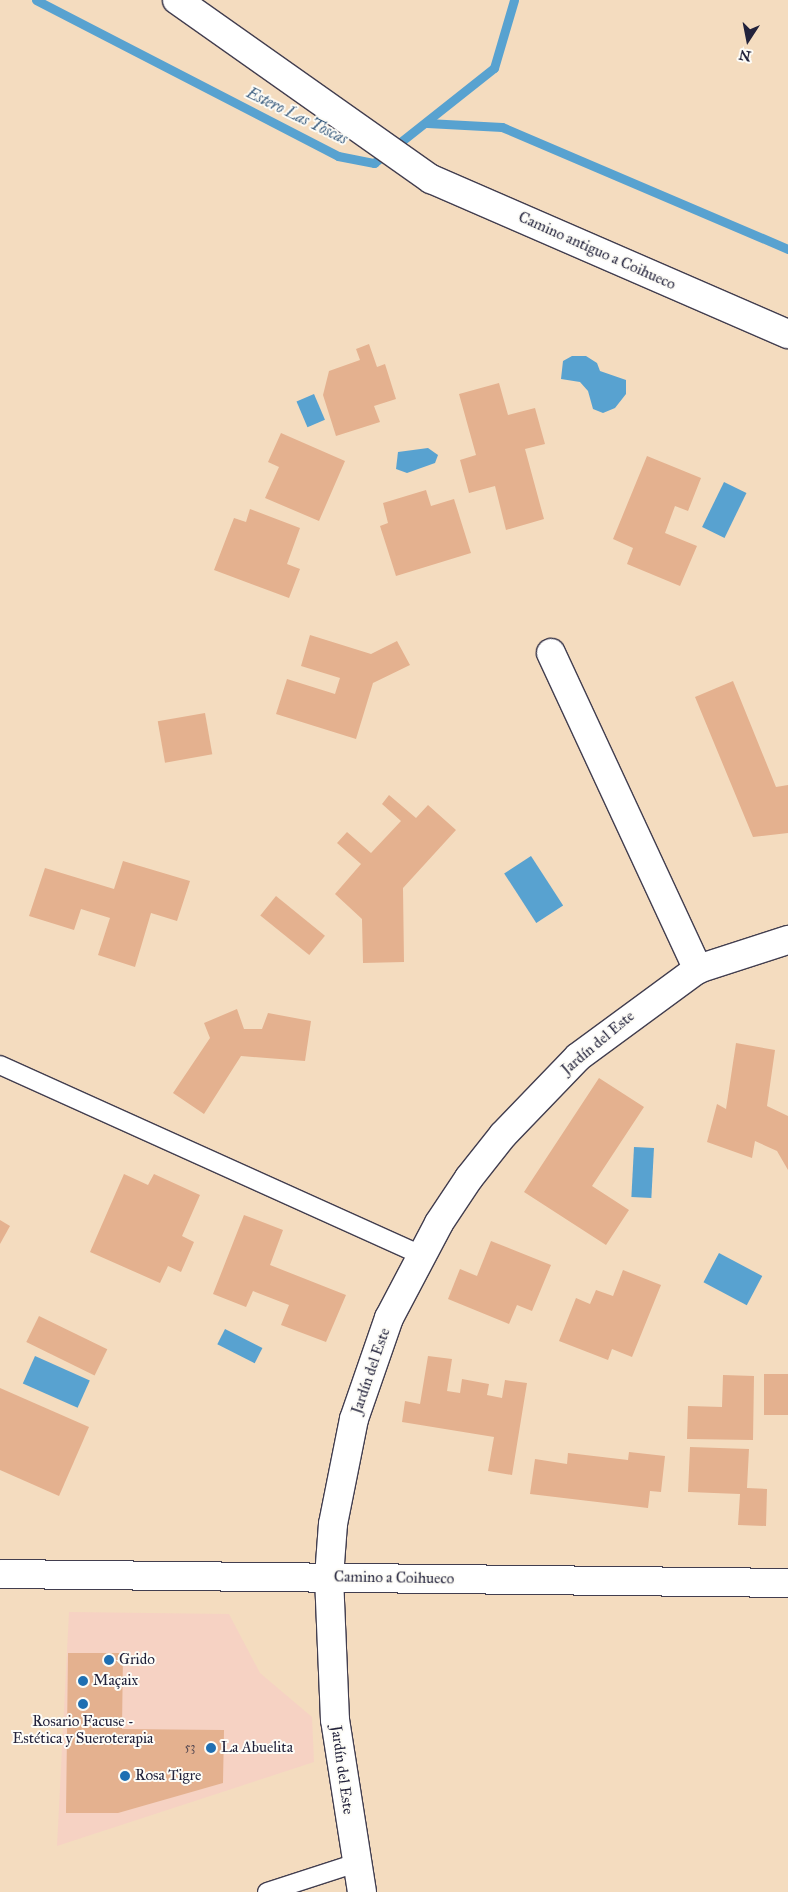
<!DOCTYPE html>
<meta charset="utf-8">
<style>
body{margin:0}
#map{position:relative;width:788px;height:1892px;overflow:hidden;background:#f4dcbf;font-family:"IM FELL Great Primer",serif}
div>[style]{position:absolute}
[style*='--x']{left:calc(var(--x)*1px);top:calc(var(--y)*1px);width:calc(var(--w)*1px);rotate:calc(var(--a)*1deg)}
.built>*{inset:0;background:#f6d2c3}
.water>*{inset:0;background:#58a2d0;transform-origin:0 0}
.stream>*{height:9px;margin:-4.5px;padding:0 4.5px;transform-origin:4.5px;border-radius:4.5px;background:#58a2d0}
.building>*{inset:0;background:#e4b18f;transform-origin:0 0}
.roads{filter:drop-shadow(1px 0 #423e4f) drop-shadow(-1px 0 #423e4f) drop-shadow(0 1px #423e4f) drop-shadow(0 -1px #423e4f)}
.lane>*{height:18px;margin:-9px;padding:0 9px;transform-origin:9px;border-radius:9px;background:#fff}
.street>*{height:28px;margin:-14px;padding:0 14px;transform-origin:14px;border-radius:14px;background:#fff}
.secondary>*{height:28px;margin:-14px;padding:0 14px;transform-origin:14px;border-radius:14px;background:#fff}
.dots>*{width:14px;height:14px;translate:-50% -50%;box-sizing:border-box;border:2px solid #fdfcf7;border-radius:50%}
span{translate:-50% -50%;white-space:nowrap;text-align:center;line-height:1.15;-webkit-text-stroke:4px #fdfcf7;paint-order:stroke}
.number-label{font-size:12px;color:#524650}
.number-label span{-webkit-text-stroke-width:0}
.street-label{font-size:15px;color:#22223b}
.poi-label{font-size:15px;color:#22223b}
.left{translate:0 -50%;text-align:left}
.water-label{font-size:16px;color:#3a5c7e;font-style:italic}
.north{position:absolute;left:723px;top:15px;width:50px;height:50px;-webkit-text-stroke:4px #fdfcf7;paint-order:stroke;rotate:191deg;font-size:14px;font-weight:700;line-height:20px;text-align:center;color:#22223b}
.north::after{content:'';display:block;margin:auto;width:18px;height:22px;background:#22223b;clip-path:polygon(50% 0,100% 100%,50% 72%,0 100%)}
</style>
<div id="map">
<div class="built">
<div style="clip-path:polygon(69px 1612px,229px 1614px,260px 1673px,312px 1717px,314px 1762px,57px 1846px)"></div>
</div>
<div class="water">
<div style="clip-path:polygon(572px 356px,586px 356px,597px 363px,600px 371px,626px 380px,626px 394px,615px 408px,603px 413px,593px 409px,588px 391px,580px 382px,561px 379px,563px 361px)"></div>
<div style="left:314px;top:394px;width:28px;height:19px;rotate:67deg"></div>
<div style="clip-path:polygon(428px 448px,438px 455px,435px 463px,407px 473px,396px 469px,398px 452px)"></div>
<div style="left:724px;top:482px;width:25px;height:50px;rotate:26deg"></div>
<div style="left:531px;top:856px;width:59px;height:32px;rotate:57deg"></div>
<div style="left:634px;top:1147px;width:20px;height:50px;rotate:3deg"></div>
<div style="left:719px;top:1253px;width:49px;height:33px;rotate:28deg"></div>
<div style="left:225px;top:1329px;width:42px;height:17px;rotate:27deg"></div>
<div style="left:35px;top:1356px;width:60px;height:30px;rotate:24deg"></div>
</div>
<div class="stream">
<div style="--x:36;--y:0;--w:340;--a:27.3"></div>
<div style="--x:338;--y:156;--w:37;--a:11"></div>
<div style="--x:374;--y:163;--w:153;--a:-38.4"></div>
<div style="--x:494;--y:68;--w:71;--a:-73.6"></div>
<div style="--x:427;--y:123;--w:75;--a:3.1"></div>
<div style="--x:502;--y:127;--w:311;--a:23.1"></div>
</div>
<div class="building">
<div style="clip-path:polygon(369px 344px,377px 367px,385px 364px,396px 399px,374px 406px,380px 422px,336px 436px,323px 395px,329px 371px,360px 360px,356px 349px)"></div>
<div style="clip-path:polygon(499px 383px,508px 415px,535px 408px,545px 444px,525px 449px,544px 519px,506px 530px,495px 486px,469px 493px,460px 460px,476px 455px,459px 394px)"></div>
<div style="clip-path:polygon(281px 433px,345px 461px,319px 521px,265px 498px,279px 467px,268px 462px)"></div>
<div style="clip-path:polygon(647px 456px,701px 478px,688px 511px,675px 506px,665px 533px,697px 546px,680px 586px,627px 564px,633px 548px,613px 539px)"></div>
<div style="clip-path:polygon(426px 490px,431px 506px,454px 499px,471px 553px,396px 576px,380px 526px,388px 523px,383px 503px)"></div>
<div style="clip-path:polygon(250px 509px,300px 528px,287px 564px,300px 569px,289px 598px,214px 570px,234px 518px,246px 522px)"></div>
<div style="clip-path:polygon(310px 635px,371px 654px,397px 641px,410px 665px,373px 683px,356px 739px,276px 714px,287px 679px,335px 694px,340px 678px,301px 666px)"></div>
<div style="clip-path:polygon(733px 681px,776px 787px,788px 785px,788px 833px,753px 837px,695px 697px)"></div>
<div style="left:205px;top:713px;width:42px;height:48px;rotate:80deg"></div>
<div style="clip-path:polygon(389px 795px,416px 818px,428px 805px,456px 830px,403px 888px,404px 962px,363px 963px,362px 919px,335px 894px,361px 864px,337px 843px,347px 832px,371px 853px,401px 821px,382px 804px)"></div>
<div style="clip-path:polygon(123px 861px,190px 881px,177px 921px,151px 913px,135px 967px,98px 955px,110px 918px,81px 909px,74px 930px,29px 916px,45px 868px,114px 889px)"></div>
<div style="left:276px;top:896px;width:63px;height:25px;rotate:39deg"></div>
<div style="clip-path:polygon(237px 1009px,244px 1029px,262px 1029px,268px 1013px,311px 1021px,305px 1061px,241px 1056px,204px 1114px,173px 1093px,210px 1038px,204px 1023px)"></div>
<div style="clip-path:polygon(736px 1043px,775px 1050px,767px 1106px,788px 1116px,788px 1170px,777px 1151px,755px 1141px,752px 1158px,707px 1142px,717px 1104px,726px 1109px)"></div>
<div style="clip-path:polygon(599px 1078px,644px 1107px,592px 1186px,629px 1210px,606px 1245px,524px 1192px)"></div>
<div style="clip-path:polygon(124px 1174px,148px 1185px,154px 1174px,200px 1195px,182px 1236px,194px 1242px,181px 1272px,168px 1266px,160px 1283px,90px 1252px)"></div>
<div style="clip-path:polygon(244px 1215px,283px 1230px,270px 1265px,346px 1295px,326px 1342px,281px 1325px,289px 1305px,253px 1291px,246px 1307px,213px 1294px)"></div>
<div style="clip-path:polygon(0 1220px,10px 1226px,0 1244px)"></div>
<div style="clip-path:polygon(491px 1241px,551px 1265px,532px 1311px,517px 1305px,509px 1324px,448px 1299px,460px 1269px,477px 1276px)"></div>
<div style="clip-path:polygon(623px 1270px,661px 1285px,632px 1357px,612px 1349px,608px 1360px,559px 1341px,576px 1298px,590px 1304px,596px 1290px,613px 1296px)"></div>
<div style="left:39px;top:1316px;width:76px;height:29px;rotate:26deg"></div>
<div style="clip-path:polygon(428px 1356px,452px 1359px,447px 1391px,460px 1393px,462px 1379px,489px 1384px,487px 1395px,502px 1398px,505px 1380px,527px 1383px,512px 1475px,488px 1471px,494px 1437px,402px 1422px,405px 1401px,420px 1404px)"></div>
<div style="left:764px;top:1374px;width:24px;height:41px"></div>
<div style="clip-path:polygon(723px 1375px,754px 1376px,753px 1440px,687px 1439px,688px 1406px,722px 1407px)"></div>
<div style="clip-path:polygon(0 1388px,89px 1427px,59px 1496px,0 1470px)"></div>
<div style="clip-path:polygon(690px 1447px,749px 1449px,747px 1488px,767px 1489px,766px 1526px,738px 1525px,740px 1494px,688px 1492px)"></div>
<div style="clip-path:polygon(629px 1452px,665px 1456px,661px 1492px,650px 1491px,648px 1508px,530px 1494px,535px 1459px,567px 1464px,568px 1453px,628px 1460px)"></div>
<div style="clip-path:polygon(68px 1653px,123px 1653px,122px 1729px,224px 1730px,223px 1783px,118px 1813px,66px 1813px)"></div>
</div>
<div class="roads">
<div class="lane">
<div style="--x:0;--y:1065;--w:462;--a:24.3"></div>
<div style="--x:267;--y:1892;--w:94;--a:-18"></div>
</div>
<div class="street">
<div style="--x:177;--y:0;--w:311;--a:35.2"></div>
<div style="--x:431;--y:179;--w:389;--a:23.5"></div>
<div style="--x:551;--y:653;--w:349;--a:65.1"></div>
<div style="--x:362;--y:1892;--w:174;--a:-98.9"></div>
<div style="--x:335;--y:1720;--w:143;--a:-92.4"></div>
<div style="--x:329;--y:1577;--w:53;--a:-85.7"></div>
<div style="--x:333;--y:1524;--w:107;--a:-78.7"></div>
<div style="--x:354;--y:1419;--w:107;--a:-70.9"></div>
<div style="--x:389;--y:1318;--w:107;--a:-62.2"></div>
<div style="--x:439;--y:1223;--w:54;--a:-56.3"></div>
<div style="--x:469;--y:1178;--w:55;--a:-51.7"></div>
<div style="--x:503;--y:1135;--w:108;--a:-46.1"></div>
<div style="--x:578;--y:1057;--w:149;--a:-36.3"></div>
<div style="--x:698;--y:969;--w:95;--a:-17.9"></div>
</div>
<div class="secondary">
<div style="--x:0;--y:1574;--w:788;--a:0.65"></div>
</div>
</div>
<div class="dots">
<div style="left:109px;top:1660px;background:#1f6fb2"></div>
<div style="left:83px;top:1681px;background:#1f6fb2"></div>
<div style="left:83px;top:1704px;background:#1f6fb2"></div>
<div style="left:211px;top:1748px;background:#1f6fb2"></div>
<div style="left:125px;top:1776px;background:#1f6fb2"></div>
</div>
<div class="number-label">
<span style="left:190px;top:1748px">53</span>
</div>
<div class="street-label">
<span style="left:597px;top:251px;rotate:24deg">Camino antiguo a Coihueco</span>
<span style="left:598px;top:1043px;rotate:-40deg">Jardín del Este</span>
<span style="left:371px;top:1371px;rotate:-71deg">Jardín del Este</span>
<span style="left:394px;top:1578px;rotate:1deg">Camino a Coihueco</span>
<span style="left:342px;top:1770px;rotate:82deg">Jardín del Este</span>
</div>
<div class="poi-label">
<span class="left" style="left:119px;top:1660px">Grido</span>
<span class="left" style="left:93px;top:1681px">Maçaix</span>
<span style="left:83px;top:1730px">Rosario Facuse -<br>Estética y Sueroterapia</span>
<span class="left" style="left:221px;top:1748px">La Abuelita</span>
<span class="left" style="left:135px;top:1776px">Rosa Tigre</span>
</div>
<div class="water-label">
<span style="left:297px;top:116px;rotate:26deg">Estero Las Toscas</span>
</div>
<div class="north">N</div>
</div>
